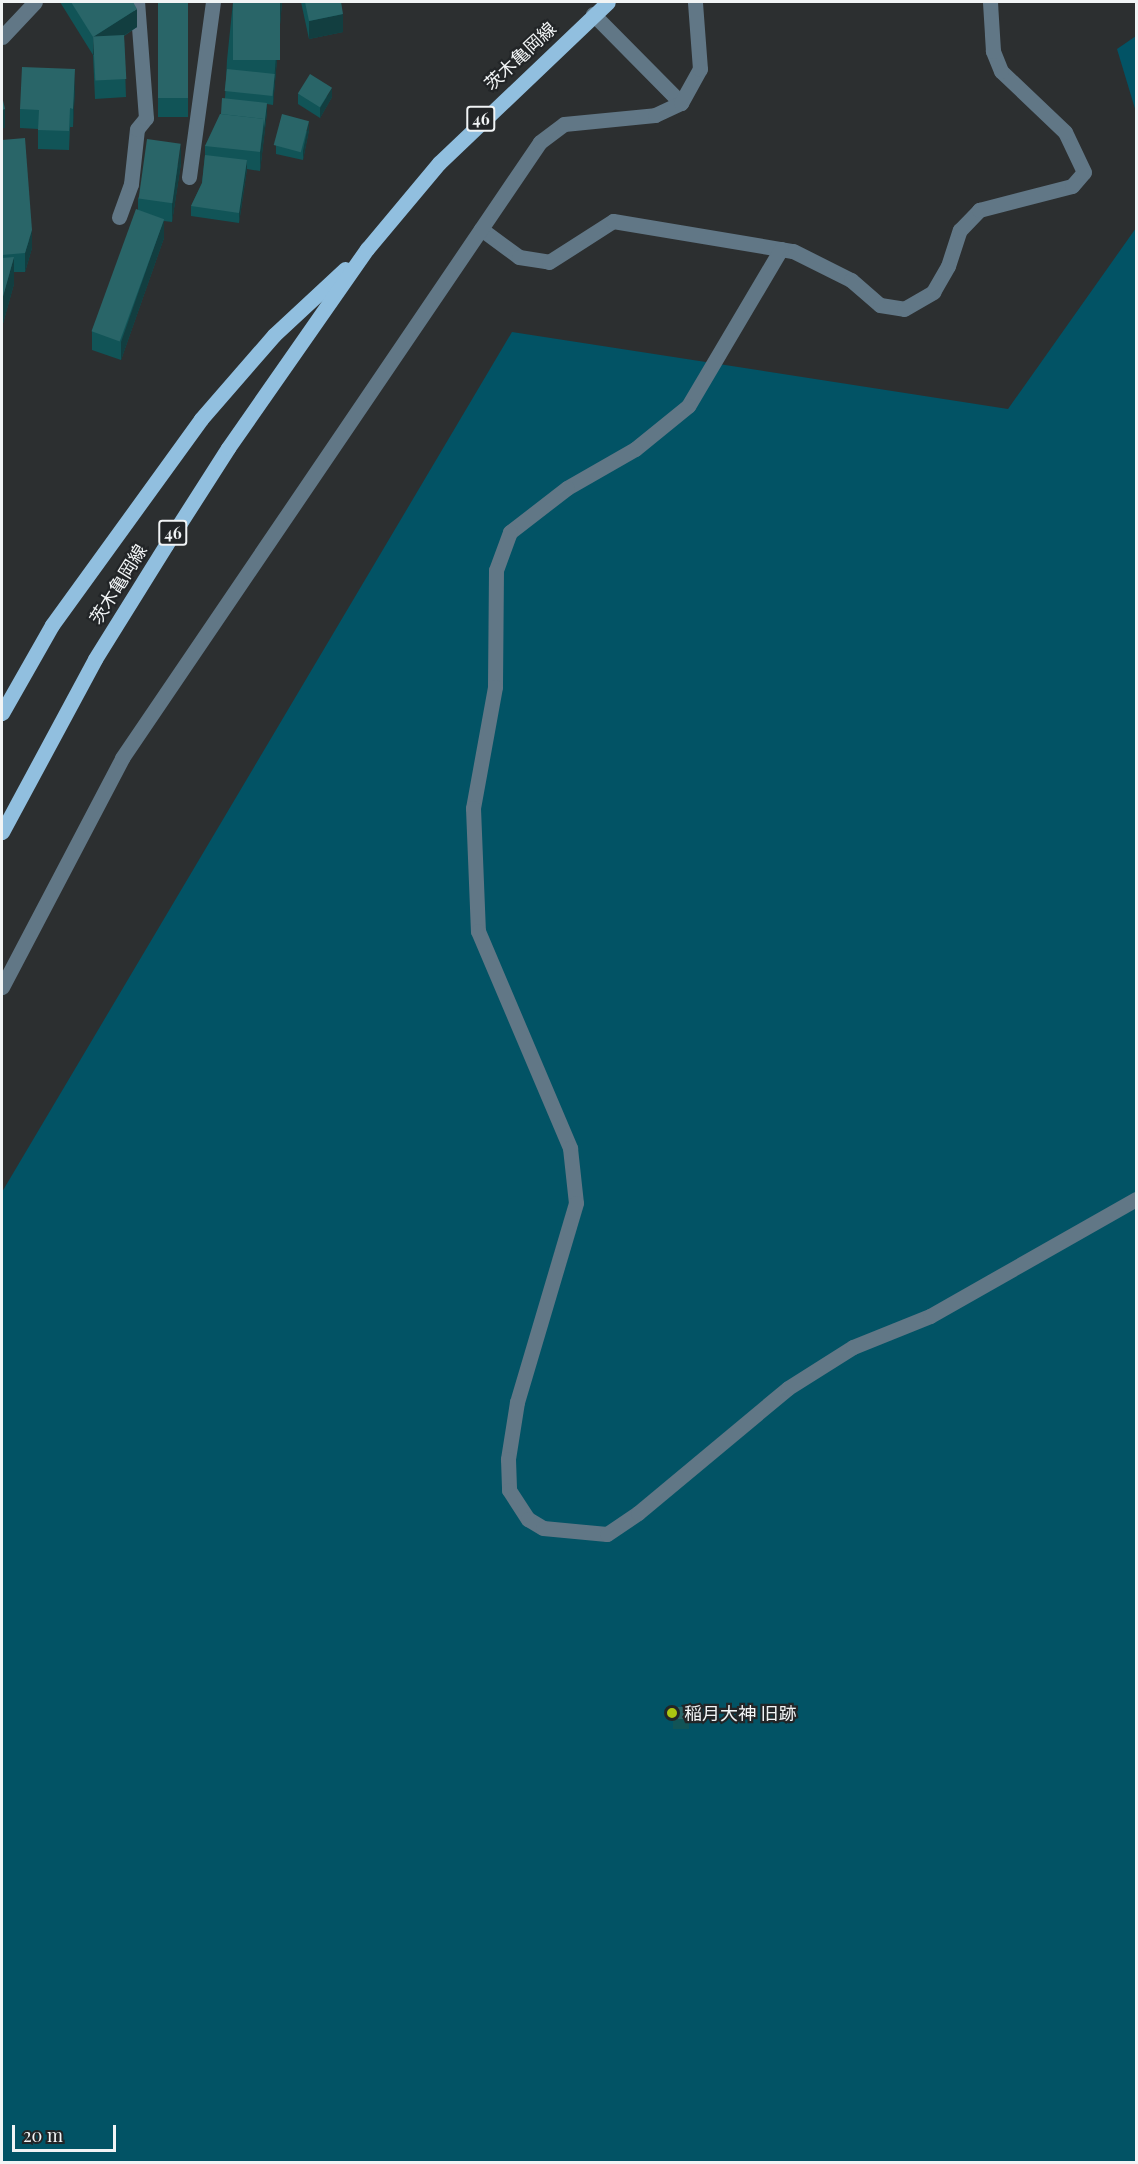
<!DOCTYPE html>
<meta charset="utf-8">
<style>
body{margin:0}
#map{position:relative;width:1138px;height:2164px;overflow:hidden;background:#2c2f30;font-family:"Playfair Display","Noto Sans JP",serif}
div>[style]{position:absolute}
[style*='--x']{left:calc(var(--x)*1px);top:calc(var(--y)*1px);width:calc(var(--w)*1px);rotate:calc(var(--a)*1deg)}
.green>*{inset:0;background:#025365}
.minor>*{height:15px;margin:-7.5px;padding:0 7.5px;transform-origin:7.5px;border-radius:7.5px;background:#617786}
.major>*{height:15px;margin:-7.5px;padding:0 7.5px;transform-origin:7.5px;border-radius:7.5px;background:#91bfdf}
.wall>*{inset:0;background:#115457;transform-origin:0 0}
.shaded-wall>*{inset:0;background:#123e40;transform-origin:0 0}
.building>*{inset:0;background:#296568;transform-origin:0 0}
.dots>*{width:16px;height:16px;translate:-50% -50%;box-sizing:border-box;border:3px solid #222527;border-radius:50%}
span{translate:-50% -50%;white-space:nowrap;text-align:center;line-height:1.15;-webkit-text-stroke:4.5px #222527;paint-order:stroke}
.shield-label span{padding:2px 4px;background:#222527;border:2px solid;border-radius:4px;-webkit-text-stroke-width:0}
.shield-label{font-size:16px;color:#f1f4f5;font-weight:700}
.street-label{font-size:18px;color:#f1f4f5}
.poi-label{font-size:18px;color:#f1f4f5}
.left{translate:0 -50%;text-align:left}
.frame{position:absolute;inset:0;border:3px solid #f1f4f5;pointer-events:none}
.scale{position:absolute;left:12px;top:2125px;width:104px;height:27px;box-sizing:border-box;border:3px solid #f1f4f5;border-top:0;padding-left:8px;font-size:18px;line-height:21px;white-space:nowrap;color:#f1f4f5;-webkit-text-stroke:4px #222527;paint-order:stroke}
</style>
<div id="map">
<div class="green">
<div style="clip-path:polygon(1136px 36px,1136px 112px,1117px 49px)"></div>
<div style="clip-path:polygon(1136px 228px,1136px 2162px,2px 2162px,2px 1192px,512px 332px,1008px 409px)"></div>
</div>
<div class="minor">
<div style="--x:593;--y:14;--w:125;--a:45.3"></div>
<div style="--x:2;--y:37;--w:48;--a:-46.7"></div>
<div style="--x:189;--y:177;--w:177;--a:-82.2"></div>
<div style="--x:119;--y:217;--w:35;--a:-70"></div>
<div style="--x:131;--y:184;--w:55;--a:-83.8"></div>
<div style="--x:137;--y:129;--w:14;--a:-51"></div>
<div style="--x:146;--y:118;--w:116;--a:-94.4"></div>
<div style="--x:481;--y:229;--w:47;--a:36.4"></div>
<div style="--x:519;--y:257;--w:30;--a:9"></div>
<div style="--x:549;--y:262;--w:76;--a:-32.6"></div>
<div style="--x:613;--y:221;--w:182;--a:9.5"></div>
<div style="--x:793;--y:251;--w:65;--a:26.6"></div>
<div style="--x:851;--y:280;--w:38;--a:41"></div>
<div style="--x:880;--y:305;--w:24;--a:9"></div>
<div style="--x:904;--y:309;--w:34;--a:-30"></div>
<div style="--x:933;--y:292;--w:30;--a:-60"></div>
<div style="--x:948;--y:266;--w:38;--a:-72"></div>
<div style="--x:960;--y:230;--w:28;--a:-46"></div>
<div style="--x:979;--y:210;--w:96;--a:-14.5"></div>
<div style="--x:1072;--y:186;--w:18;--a:-49"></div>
<div style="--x:1084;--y:172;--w:44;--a:-115.4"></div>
<div style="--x:1065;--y:132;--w:88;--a:-136.4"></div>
<div style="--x:1001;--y:71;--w:22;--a:-112"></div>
<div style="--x:993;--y:51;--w:49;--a:-93.5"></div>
<div style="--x:781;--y:249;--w:182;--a:120.6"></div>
<div style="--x:688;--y:406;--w:68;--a:140.9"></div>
<div style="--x:635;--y:449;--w:78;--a:150.2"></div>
<div style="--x:567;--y:488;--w:72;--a:142.3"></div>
<div style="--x:510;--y:532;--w:40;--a:110.2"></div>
<div style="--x:496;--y:570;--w:117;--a:90.5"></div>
<div style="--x:495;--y:687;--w:123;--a:100.3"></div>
<div style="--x:473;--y:808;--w:123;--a:87.7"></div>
<div style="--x:478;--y:931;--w:236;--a:67"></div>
<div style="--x:570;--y:1148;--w:55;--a:83.8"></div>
<div style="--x:576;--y:1203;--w:208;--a:106.5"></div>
<div style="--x:517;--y:1402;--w:58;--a:99"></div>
<div style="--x:508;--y:1459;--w:31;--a:88"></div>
<div style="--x:509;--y:1490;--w:35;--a:57"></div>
<div style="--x:528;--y:1519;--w:17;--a:31"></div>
<div style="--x:543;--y:1528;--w:64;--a:5.4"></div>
<div style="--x:607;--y:1534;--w:37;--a:-34"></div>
<div style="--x:638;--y:1513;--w:195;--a:-39.8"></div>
<div style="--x:788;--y:1388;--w:77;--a:-32.2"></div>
<div style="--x:853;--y:1347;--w:83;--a:-21.9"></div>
<div style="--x:930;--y:1316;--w:237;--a:-29.6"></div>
<div style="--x:2;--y:987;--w:259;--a:-62.3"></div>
<div style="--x:122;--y:758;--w:744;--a:-55.84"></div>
<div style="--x:540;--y:142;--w:30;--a:-37"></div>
<div style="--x:564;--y:124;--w:91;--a:-5.6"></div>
<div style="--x:655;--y:115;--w:29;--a:-25"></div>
<div style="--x:681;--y:103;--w:39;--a:-61"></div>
<div style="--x:700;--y:69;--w:67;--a:-94.3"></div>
</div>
<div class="major">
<div style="--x:2;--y:713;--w:101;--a:-60.4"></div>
<div style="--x:52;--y:625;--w:254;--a:-54.1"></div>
<div style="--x:201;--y:419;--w:111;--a:-49"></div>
<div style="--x:274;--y:335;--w:97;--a:-42.9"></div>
<div style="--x:2;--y:832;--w:196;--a:-61.7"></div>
<div style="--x:95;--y:659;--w:134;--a:-58.1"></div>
<div style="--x:166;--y:545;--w:115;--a:-57.4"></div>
<div style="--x:228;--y:448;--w:243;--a:-55.1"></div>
<div style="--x:367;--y:249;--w:112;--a:-50.1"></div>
<div style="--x:439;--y:163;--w:233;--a:-43.6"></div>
</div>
<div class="wall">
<div style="clip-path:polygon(60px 2px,133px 2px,137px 27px,124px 36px,126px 97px,95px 99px,93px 55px)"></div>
<div style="left:158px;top:2px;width:30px;height:115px"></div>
<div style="clip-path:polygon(233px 2px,282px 2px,273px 105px,267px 104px,267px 112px,260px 171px,247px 169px,239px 223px,191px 216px,191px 206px,202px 183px,205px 155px,205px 146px,221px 114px,225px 98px,227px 60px)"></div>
<div style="clip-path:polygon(301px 2px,341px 2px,343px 32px,309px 39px)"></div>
<div style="clip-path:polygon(75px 87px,73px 127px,70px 127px,69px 150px,38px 149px,38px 129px,20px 128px,20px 109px)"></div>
<div style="clip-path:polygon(298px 94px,332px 97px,320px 118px,298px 104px)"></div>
<div style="clip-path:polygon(309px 130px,303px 160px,276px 154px,276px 145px)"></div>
<div style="clip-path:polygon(2px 140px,32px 248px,25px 272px,14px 272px,14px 284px,2px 327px)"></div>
<div style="clip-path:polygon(181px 163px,172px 222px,164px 221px,164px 238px,121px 360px,92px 350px,92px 331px,138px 210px,138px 198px)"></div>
<div style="left:673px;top:1707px;width:16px;height:22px"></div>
</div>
<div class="shaded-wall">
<div style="clip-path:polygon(280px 2px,282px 2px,273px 105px,273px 96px)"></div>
<div style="clip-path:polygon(137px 9px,137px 27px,93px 55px,93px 37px,93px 55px,93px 37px)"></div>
<div style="clip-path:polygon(343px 14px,343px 32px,309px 39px,309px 21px)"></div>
<div style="clip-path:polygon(75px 69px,75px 87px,73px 127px,73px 109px)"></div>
<div style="clip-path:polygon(332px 88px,332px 97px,320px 118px,320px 108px)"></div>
<div style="clip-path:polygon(267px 103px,267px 112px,260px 171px,260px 152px)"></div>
<div style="left:5px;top:109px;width:19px;height:3px;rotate:90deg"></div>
<div style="clip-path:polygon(309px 121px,309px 130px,303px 160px,303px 151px)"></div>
<div style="clip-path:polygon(181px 144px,181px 163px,172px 222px,172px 203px)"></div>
<div style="clip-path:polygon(247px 160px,247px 169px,239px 223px,239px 213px)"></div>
<div style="clip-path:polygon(164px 219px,164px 238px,121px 360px,121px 342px)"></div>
<div style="clip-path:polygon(32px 230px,32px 248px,25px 272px,25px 253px)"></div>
<div style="clip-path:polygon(14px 257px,14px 284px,2px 327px,2px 300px)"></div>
</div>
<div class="building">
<div style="clip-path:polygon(71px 2px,133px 2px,137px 9px,93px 37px)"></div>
<div style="left:158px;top:2px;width:30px;height:96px"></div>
<div style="left:233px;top:2px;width:47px;height:58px"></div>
<div style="clip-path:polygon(305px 2px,341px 2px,343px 14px,309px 21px)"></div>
<div style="left:124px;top:35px;width:44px;height:31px;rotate:87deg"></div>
<div style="clip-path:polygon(22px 67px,75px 69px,73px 109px,70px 108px,69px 131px,38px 130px,39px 110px,20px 109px)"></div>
<div style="left:227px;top:69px;width:48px;height:22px;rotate:6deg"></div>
<div style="left:310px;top:74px;width:26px;height:23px;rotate:32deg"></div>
<div style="clip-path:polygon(2px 96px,5px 109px,2px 110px)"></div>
<div style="clip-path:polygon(222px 98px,267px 103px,264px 128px,264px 119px,221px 114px)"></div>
<div style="clip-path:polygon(220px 114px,264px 119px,260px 152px,205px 146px)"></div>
<div style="left:282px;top:114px;width:28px;height:32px;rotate:15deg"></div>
<div style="clip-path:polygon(25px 138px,32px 230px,25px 253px,2px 255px,2px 140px)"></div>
<div style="left:147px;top:139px;width:34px;height:60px;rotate:8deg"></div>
<div style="clip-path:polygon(205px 155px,247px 160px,239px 213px,191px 206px,202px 183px)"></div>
<div style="left:136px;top:209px;width:30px;height:130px;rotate:20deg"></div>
<div style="clip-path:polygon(14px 257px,2px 300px,2px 258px)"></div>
<div style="left:673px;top:1707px;width:16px;height:12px"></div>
</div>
<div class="dots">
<div style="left:672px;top:1713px;background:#acc611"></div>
</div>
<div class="shield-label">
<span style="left:481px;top:119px">46</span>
<span style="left:173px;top:533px">46</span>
</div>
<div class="street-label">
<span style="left:520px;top:56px;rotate:-43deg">茨木亀岡線</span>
<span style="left:118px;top:584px;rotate:-58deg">茨木亀岡線</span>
</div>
<div class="poi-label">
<span class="left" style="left:684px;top:1713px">稲月大神 旧跡</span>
</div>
<div class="frame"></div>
<div class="scale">20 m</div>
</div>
